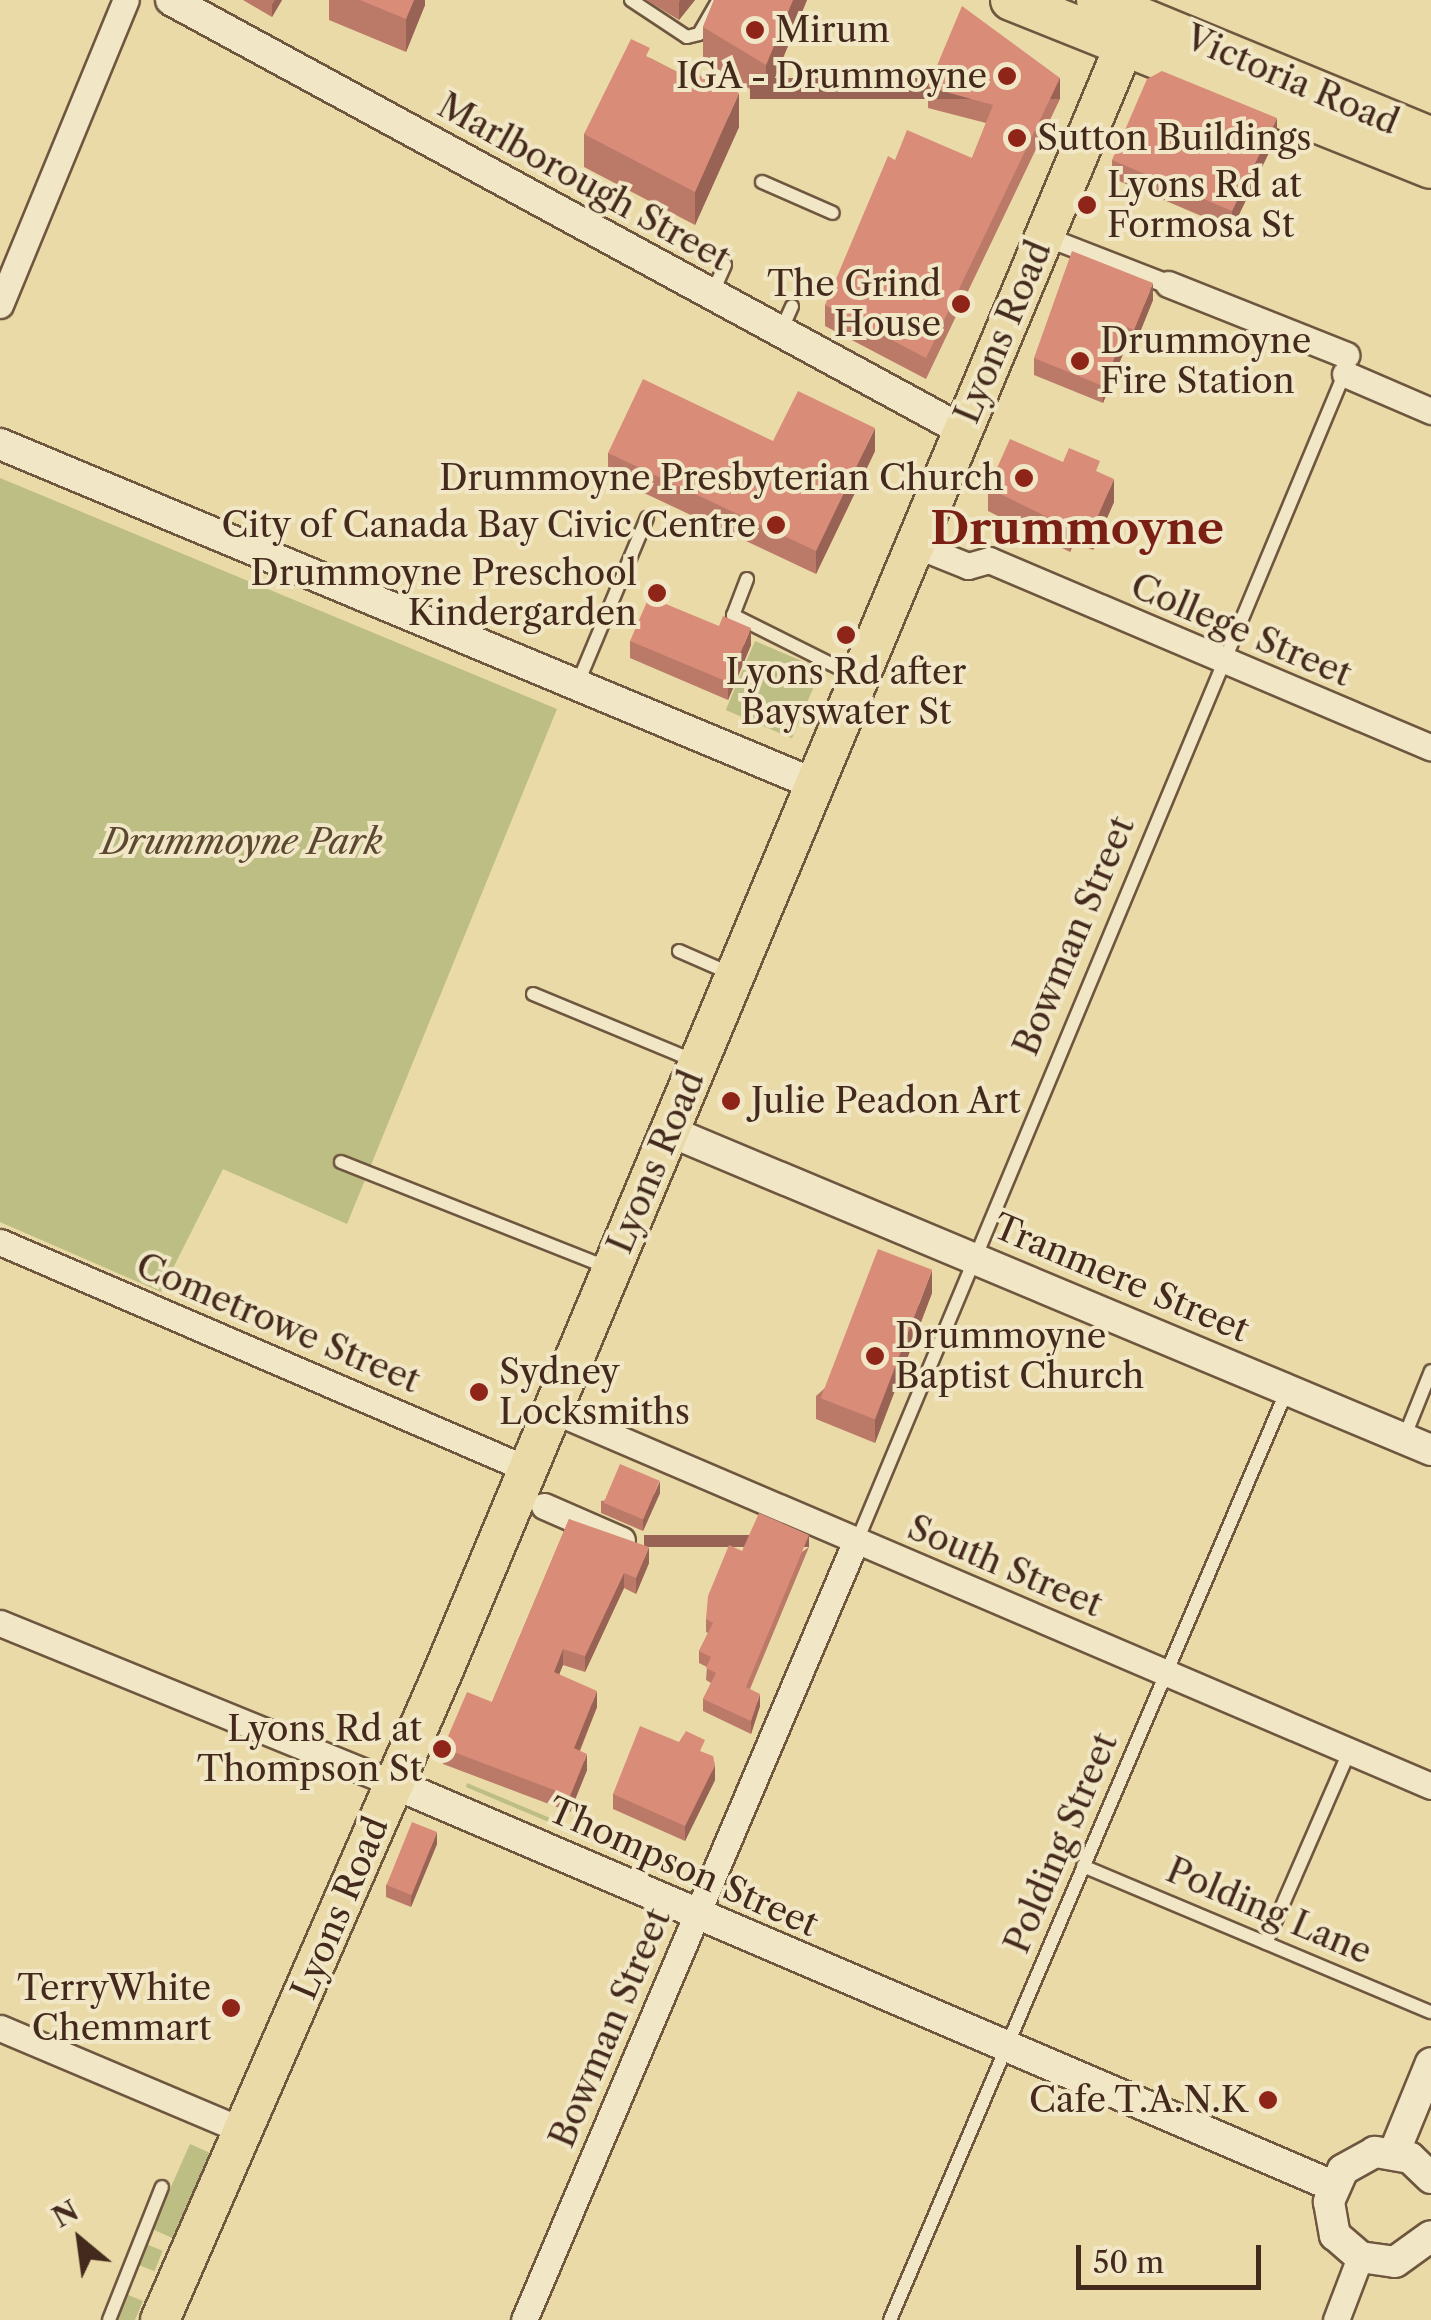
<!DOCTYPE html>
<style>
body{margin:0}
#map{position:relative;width:1431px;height:2320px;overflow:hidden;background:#eadaa8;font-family:"Libre Caslon Text",serif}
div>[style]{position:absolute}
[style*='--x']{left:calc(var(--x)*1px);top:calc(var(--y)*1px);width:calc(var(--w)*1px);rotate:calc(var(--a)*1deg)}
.green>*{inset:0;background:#bdbe84;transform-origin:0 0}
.roads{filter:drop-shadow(2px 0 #6e563f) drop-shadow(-2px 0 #6e563f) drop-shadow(0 2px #6e563f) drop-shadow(0 -2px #6e563f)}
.service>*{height:12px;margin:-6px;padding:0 6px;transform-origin:6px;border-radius:6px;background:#f1e7c6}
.pedestrian>*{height:18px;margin:-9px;padding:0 9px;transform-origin:9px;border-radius:9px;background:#f1e7c6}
.minor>*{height:25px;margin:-12.5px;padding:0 12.5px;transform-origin:12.5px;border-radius:12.5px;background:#f1e7c6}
.tertiary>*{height:30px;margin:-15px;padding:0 15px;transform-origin:15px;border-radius:15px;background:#f1e7c6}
.primary>*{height:38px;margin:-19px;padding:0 19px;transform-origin:19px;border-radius:19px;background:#eadaa8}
.trunk>*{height:40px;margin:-20px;padding:0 20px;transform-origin:20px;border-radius:20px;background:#eadaa8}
.wall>*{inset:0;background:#bb7968}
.shaded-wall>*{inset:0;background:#986355;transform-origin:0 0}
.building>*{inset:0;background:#d98d79;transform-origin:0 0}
.dots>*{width:28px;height:28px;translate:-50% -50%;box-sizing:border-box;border:5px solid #f1e7c6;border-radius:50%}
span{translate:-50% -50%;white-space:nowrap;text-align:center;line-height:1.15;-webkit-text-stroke:8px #f1e7c6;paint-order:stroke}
.poi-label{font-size:35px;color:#442a1c}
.left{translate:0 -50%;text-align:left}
.right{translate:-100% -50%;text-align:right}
.street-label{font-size:35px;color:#442a1c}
.park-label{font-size:35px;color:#5c4831;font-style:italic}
.district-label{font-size:45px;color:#7a1f14;font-weight:700}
.north{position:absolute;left:30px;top:2190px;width:100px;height:100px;-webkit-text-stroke:8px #f1e7c6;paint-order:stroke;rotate:331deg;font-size:28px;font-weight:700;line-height:40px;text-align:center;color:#442a1c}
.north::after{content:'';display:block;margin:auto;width:35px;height:45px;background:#442a1c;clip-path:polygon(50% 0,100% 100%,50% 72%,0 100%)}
.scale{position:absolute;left:1076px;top:2245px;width:185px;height:45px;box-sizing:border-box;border:5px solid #442a1c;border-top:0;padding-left:12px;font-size:30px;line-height:35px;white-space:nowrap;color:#442a1c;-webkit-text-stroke:8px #f1e7c6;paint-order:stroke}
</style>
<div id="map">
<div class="green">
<div style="clip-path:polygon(0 478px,557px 709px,347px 1224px,223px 1169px,161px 1292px,0 1222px)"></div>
<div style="left:755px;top:641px;width:72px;height:75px;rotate:23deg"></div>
<div style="clip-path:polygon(467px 1783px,679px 1872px,678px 1877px,466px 1787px)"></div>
<div style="left:190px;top:2144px;width:22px;height:93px;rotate:24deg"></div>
<div style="left:146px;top:2244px;width:18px;height:22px;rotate:22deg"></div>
<div style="clip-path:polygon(126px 2294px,143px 2301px,135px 2320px,115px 2320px)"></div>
</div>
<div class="roads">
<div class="service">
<div style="--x:631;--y:0;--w:67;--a:33.5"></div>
<div style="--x:687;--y:37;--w:12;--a:-14"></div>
<div style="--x:699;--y:34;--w:39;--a:-60"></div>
<div style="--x:762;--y:182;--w:77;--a:23.6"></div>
<div style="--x:712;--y:294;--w:32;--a:-66"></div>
<div style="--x:781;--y:331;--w:27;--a:-66"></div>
<div style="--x:747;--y:579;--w:39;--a:111"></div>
<div style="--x:733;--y:615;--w:139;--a:26.6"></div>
<div style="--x:577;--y:685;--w:181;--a:-67.3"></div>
<div style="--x:679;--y:951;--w:58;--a:23.5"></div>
<div style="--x:533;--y:994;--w:178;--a:22.5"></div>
<div style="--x:341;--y:1162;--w:288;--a:21.6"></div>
<div style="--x:1404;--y:1438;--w:72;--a:-68.1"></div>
<div style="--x:857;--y:1541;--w:1267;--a:-67.34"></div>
<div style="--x:1083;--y:1866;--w:377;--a:22.8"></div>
<div style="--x:1266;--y:1943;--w:208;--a:-66.5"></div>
<div style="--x:109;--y:2320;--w:143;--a:-68.3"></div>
<div style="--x:890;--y:2320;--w:1011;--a:-66.88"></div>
</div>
<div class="pedestrian">
<div style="--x:1044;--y:236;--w:133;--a:21.2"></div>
</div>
<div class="minor">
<div style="--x:1168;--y:284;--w:192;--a:21.7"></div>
<div style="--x:0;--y:305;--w:330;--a:-67.6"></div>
<div style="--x:1345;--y:374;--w:94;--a:23.3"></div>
<div style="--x:913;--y:544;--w:59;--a:21.8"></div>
<div style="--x:968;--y:566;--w:22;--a:-16"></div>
<div style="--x:989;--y:560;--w:480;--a:23"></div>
<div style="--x:0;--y:1242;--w:574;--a:23.3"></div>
<div style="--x:552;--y:1410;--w:956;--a:23.16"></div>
<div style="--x:544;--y:1506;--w:85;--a:23.6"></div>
<div style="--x:0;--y:1623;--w:424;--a:22.2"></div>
<div style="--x:0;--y:2028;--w:265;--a:22.9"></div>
<div style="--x:524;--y:2320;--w:845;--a:-66.93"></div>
<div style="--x:1336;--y:2320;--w:67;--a:-69.1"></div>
</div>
<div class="tertiary">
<div style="--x:171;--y:0;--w:900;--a:28.53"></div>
<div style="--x:0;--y:444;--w:880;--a:22.66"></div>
<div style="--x:669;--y:1131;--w:826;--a:22.72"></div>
<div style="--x:393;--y:1783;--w:1023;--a:23.21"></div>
<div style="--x:1394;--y:2153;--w:97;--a:-67.7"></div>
<div style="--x:1431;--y:2178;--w:29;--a:-136"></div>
<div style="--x:1410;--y:2158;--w:36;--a:-170"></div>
<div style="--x:1375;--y:2152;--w:37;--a:151"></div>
<div style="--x:1343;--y:2170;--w:35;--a:114"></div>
<div style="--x:1329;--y:2202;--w:34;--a:80"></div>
<div style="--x:1335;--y:2235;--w:33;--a:41"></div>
<div style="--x:1360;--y:2257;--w:35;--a:8"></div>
<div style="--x:1395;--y:2262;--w:44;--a:-35.8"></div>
</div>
<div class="primary">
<div style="--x:160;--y:2320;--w:707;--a:-66.41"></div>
<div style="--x:443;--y:1672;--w:1793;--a:-67.27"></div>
</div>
<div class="trunk">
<div style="--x:1011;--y:0;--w:452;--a:21.8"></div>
<div style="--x:1097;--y:0;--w:357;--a:22.4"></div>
</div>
</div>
<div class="wall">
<div style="clip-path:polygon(243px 0,282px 0,272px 17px)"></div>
<div style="clip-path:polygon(329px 0,425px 0,425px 5px,406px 52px,329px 20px)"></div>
<div style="clip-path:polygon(646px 0,695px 0,679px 20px)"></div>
<div style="clip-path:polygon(714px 0,807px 0,766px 99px,703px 60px,703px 27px)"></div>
<div style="clip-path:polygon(650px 58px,691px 79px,739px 127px,695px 225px,584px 167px,584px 134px)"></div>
<div style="clip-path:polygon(928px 87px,1060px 99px,926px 379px,825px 326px,825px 305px,972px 158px,986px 123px,928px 108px)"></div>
<div style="clip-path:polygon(1277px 136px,1232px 229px,1112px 178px,1112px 160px)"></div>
<div style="clip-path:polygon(1153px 300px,1134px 347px,1127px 344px,1103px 403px,1034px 375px,1034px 358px)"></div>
<div style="clip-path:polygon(773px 441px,875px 451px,816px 574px,608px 476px,608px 453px)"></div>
<div style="clip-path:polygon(1063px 462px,1100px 473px,1114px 502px,1093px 550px,1074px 542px,1070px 552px,988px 511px,988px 488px)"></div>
<div style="clip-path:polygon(630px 641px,751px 645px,728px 700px,630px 658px)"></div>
<div style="clip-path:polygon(932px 1293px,875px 1443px,816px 1419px,816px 1396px)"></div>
<div style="clip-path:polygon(660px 1493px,643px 1531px,601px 1513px,601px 1501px)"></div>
<div style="clip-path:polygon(569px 1519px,649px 1563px,636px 1594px,624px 1588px,585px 1672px,563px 1665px,559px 1674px,597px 1707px,580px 1751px,587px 1770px,570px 1812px,443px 1764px,443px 1748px,492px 1702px)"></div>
<div style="clip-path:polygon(809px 1547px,750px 1689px,760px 1706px,751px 1734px,703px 1711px,703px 1699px,711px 1683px,706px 1680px,707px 1667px,699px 1663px,699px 1651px,708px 1633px,706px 1632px,706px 1619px)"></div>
<div style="clip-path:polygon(705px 1753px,715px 1780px,685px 1841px,613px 1809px,613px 1794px)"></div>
<div style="clip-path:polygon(437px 1844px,411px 1907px,386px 1897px,386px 1885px)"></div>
</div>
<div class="shaded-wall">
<div style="clip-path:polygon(275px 0,282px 0,272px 17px,272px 5px)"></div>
<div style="clip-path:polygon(414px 0,425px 0,425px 5px,406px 52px,406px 19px)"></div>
<div style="clip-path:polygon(680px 0,695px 0,679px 20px,679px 2px)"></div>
<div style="clip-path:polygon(793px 0,807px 0,766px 99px,766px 65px)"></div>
<div style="left:1060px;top:78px;width:21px;height:310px;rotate:90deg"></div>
<div style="clip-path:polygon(739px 93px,739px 127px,695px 225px,695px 192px)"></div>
<div style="clip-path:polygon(1277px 118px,1277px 136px,1232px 229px,1232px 211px)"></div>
<div style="clip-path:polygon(1153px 283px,1153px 300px,1134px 347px,1134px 330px)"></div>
<div style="clip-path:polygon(1127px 327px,1127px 344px,1103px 403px,1103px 386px)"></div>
<div style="clip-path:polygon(875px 428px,875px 451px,816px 574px,816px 551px)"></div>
<div style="clip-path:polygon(1114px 479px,1114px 502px,1093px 550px,1093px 527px)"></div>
<div style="clip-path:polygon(1074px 519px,1074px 542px,1070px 552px,1070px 528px)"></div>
<div style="clip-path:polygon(751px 628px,751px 645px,728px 700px,728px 682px)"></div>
<div style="clip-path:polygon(932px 1270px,932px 1293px,875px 1443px,875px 1420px)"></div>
<div style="clip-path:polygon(660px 1481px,660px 1493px,643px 1531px,643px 1519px)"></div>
<div style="left:809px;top:1535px;width:12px;height:165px;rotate:90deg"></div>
<div style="clip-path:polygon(649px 1547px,649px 1563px,636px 1594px,636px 1578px)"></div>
<div style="clip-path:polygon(624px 1573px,624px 1588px,585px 1672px,585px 1656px)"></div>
<div style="clip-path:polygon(563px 1649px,563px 1665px,554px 1687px,554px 1672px)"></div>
<div style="clip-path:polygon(597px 1691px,597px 1707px,574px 1764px,574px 1748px)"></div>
<div style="clip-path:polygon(760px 1694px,760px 1706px,751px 1734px,751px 1721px)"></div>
<div style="clip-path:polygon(587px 1754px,587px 1770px,570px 1812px,570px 1796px)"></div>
<div style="clip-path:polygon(715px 1765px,715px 1780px,685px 1841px,685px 1826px)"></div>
<div style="clip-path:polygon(437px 1832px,437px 1844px,411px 1907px,411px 1895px)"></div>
</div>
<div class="building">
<div style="clip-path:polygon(360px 0,414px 0,406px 19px)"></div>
<div style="clip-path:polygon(714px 0,793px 0,766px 65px,703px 27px)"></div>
<div style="clip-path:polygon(962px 6px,1060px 78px,926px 358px,825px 305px,888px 156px,895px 160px,907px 130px,972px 158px,993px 105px,928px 87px)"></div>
<div style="clip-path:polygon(631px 39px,650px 48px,646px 56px,691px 79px,694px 73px,739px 93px,695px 192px,584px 134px)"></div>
<div style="clip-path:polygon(1162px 71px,1277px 118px,1232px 211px,1112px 160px,1147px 79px)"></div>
<div style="clip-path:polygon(1072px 251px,1153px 283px,1134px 330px,1127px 327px,1103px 386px,1034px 358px)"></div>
<div style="clip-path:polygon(643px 379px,773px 441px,798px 391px,875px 428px,816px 551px,608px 453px)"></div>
<div style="clip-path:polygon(1010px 439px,1063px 462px,1069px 448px,1100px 461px,1096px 471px,1114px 479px,1093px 527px,1074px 519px,1070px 528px,988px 488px)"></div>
<div style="clip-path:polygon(649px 597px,719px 626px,723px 616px,751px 628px,728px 682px,630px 641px)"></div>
<div style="left:878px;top:1249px;width:58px;height:160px;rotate:21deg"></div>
<div style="left:620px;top:1464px;width:43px;height:42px;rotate:23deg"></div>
<div style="clip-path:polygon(759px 1513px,809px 1535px,746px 1687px,760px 1694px,751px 1721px,703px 1699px,716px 1673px,706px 1668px,711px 1657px,699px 1651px,713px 1623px,706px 1619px,708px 1596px,729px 1545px,742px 1551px)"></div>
<div style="clip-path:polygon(569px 1519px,649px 1547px,636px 1578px,624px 1573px,585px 1656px,563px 1649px,554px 1672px,597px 1691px,574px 1748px,587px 1754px,570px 1796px,443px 1748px,467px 1692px,492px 1702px)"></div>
<div style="clip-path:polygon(640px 1726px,679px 1742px,686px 1731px,705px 1740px,700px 1751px,713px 1756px,715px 1765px,685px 1826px,613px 1794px)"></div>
<div style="left:412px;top:1822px;width:27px;height:68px;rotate:22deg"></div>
</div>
<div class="dots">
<div style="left:755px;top:30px;background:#8f2418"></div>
<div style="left:1007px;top:76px;background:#8f2418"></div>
<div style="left:1017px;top:138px;background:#8f2418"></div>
<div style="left:1087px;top:205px;background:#8f2418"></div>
<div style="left:961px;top:304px;background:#8f2418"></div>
<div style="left:1080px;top:361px;background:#8f2418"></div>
<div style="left:1024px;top:478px;background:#8f2418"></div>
<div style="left:776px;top:525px;background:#8f2418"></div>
<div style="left:657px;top:593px;background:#8f2418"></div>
<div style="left:846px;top:635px;background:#8f2418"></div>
<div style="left:731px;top:1101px;background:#8f2418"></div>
<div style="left:875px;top:1356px;background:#8f2418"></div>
<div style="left:479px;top:1392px;background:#8f2418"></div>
<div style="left:442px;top:1749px;background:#8f2418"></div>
<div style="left:231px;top:2008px;background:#8f2418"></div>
<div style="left:1268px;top:2100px;background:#8f2418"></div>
</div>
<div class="poi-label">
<span class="left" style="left:775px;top:30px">Mirum</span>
<span class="right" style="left:987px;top:76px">IGA - Drummoyne</span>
<span class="left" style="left:1037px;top:138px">Sutton Buildings</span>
<span class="left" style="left:1107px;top:205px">Lyons Rd at<br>Formosa St</span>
<span class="right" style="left:941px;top:304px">The Grind<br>House</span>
<span class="left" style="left:1100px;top:361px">Drummoyne<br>Fire Station</span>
<span class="right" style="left:1004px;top:478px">Drummoyne Presbyterian Church</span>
<span class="right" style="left:756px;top:525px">City of Canada Bay Civic Centre</span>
<span class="right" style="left:637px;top:593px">Drummoyne Preschool<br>Kindergarden</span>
<span style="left:846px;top:692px">Lyons Rd after<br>Bayswater St</span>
<span class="left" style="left:751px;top:1101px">Julie Peadon Art</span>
<span class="left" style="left:895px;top:1356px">Drummoyne<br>Baptist Church</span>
<span class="left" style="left:499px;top:1392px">Sydney<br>Locksmiths</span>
<span class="right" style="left:422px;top:1749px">Lyons Rd at<br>Thompson St</span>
<span class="right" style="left:211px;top:2008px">TerryWhite<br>Chemmart</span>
<span class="right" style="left:1248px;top:2100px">Cafe T.A.N.K</span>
</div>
<div class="street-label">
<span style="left:1292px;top:80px;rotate:23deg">Victoria Road</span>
<span style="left:584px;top:182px;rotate:29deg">Marlborough Street</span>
<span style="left:1003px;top:332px;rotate:-67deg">Lyons Road</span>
<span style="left:1241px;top:630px;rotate:23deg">College Street</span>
<span style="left:1074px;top:936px;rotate:-67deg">Bowman Street</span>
<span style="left:656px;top:1162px;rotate:-67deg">Lyons Road</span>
<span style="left:1121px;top:1278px;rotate:23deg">Tranmere Street</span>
<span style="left:278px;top:1323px;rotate:23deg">Cometrowe Street</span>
<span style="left:1005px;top:1566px;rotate:23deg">South Street</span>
<span style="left:1061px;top:1843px;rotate:-67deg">Polding Street</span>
<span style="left:683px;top:1867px;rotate:24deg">Thompson Street</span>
<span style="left:340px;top:1908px;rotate:-67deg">Lyons Road</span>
<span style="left:1269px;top:1911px;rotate:23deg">Polding Lane</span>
<span style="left:610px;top:2028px;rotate:-67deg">Bowman Street</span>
</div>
<div class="park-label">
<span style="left:242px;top:842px">Drummoyne Park</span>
</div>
<div class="district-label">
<span style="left:1077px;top:529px">Drummoyne</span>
</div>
<div class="north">N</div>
<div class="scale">50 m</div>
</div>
